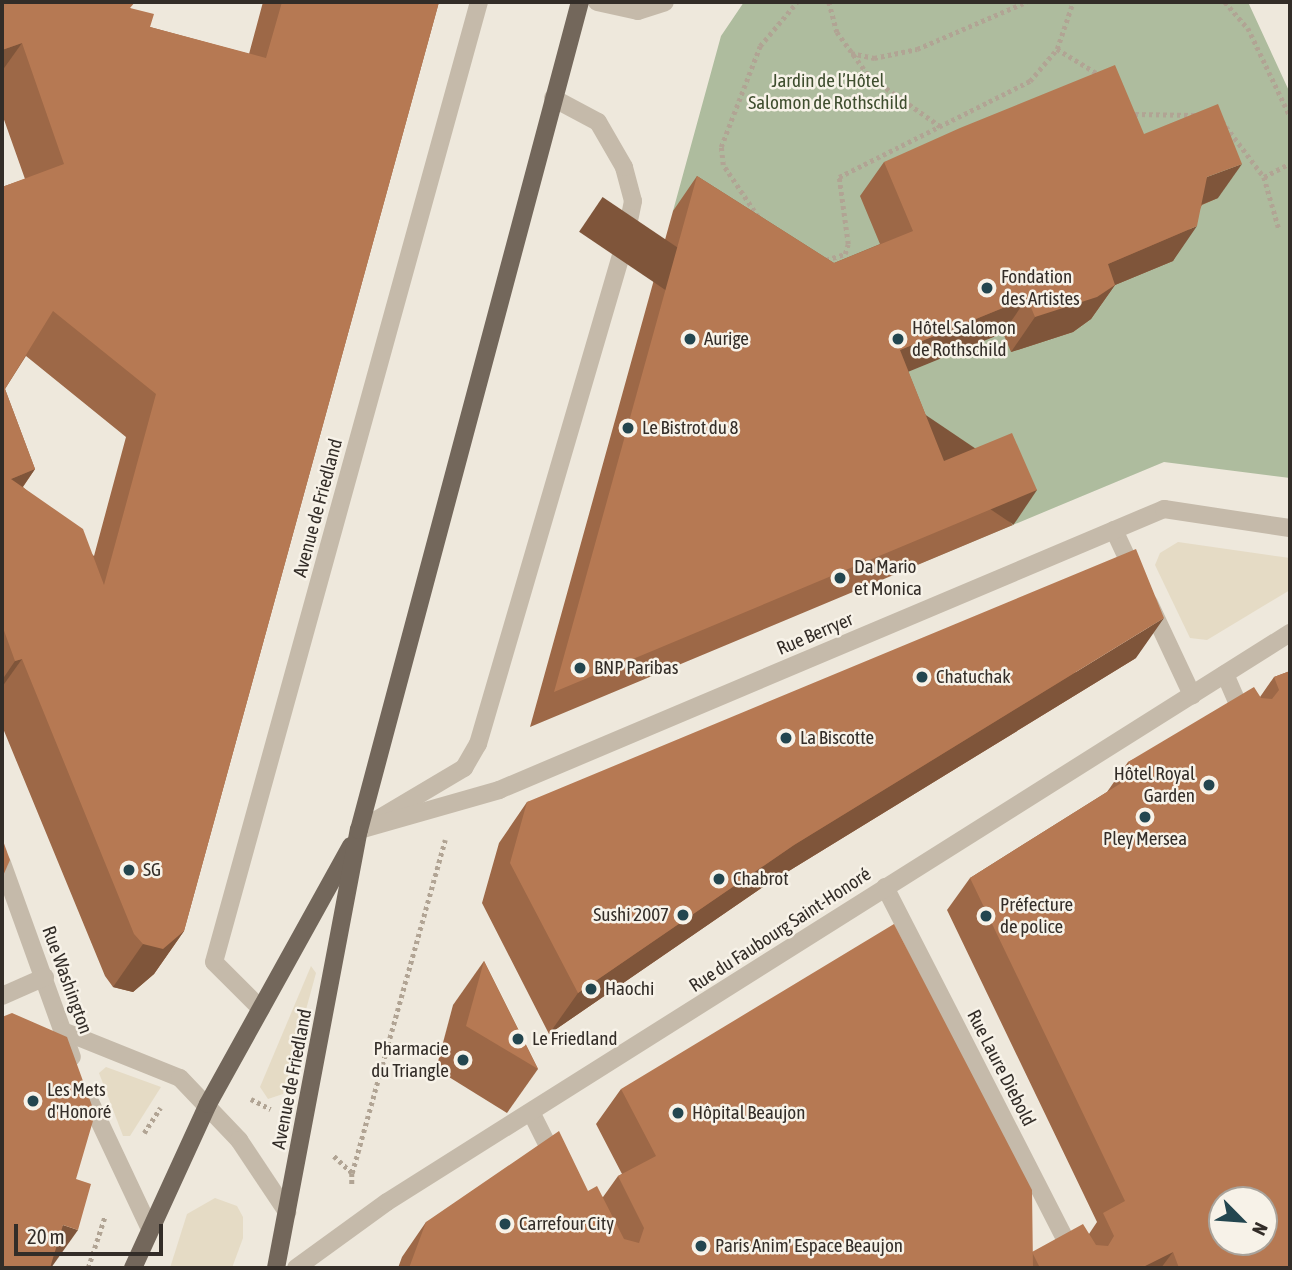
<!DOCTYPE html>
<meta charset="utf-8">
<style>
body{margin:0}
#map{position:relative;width:1292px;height:1270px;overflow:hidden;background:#eee8dc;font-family:"Asap Condensed",sans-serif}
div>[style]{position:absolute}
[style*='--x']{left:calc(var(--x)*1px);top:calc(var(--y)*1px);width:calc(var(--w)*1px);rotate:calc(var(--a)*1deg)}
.green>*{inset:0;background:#aebc9e}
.plaza>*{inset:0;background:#e5dbc5}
.path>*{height:4.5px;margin-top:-2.25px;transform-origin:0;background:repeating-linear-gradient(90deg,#b1a494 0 3.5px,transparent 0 7px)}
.service>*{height:18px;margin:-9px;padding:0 9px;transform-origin:9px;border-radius:9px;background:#c5baaa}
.minor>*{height:18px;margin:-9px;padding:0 9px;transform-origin:9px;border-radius:9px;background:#c5baaa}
.tertiary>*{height:18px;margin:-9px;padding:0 9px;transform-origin:9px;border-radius:9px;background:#c5baaa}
.primary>*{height:18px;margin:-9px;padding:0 9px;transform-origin:9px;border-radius:9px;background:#73675b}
.wall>*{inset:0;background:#9d6847}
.shaded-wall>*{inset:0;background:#7f553a;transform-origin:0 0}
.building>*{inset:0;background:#b67953}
.dots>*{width:19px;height:19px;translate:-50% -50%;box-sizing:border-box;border:4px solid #f7f2e8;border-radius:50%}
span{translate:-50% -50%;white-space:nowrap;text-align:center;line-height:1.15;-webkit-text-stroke:5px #f7f2e8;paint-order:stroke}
.park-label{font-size:19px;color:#3f4e2f}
.poi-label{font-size:19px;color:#332d28}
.left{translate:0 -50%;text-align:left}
.right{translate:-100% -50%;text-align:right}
.street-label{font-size:19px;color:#332d28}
.frame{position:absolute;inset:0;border:4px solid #332d28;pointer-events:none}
.north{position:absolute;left:1208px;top:1186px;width:70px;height:70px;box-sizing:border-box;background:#f7f2e8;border:2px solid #a9a39b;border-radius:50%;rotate:115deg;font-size:19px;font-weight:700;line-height:28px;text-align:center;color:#332d28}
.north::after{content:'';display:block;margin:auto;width:24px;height:32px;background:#23464f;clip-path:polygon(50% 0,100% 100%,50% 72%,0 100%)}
.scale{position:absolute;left:14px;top:1224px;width:149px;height:32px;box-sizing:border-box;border:4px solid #332d28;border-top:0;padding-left:9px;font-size:21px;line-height:24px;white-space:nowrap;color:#332d28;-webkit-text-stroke:5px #f7f2e8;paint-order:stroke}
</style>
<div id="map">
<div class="green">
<div style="clip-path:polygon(744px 2px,1248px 2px,1290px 93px,1290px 478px,1164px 462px,900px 572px,803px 329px,673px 211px,721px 36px)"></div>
</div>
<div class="plaza">
<div style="clip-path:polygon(1178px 542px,1290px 558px,1290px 590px,1207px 640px,1190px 638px,1155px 565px,1160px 553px)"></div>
<div style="clip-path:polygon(311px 966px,316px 973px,283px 1094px,268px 1099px,260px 1087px)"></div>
<div style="clip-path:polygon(106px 1067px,161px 1087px,130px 1136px,123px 1136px,99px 1073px)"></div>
<div style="clip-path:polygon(215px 1198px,237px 1206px,243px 1217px,243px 1238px,232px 1268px,170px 1268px,187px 1214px)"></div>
</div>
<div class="path">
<div style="--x:829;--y:2;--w:31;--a:75"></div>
<div style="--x:837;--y:32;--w:54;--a:54"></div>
<div style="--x:869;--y:76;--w:87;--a:35.2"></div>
<div style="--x:1225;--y:2;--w:35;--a:49"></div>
<div style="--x:1248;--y:28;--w:98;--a:64.5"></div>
<div style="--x:1057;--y:49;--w:48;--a:31.4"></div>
<div style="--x:851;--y:53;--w:24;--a:12"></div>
<div style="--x:874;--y:58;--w:44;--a:-11.8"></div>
<div style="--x:917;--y:49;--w:119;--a:-23.3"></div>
<div style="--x:1135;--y:114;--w:60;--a:1"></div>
<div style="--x:1222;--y:121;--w:70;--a:53.1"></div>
<div style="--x:1264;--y:177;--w:54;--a:73.9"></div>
<div style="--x:1264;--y:177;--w:30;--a:-28"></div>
<div style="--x:758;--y:217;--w:63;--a:-123.9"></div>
<div style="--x:723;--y:165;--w:18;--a:-96"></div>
<div style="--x:721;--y:147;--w:108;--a:-68.9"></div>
<div style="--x:760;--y:46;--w:57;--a:-49.9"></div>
<div style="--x:826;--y:260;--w:20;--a:-18"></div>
<div style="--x:845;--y:254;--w:10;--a:-73"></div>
<div style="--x:848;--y:244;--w:68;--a:-97.7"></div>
<div style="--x:839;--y:177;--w:214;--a:-26.7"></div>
<div style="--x:1030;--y:81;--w:42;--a:-49.8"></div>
<div style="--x:1057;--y:49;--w:50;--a:-71.2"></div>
<div style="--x:251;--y:1099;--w:22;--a:27"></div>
<div style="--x:144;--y:1133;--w:30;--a:-57"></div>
<div style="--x:334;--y:1156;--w:25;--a:43"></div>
<div style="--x:352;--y:1173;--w:12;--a:90"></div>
<div style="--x:352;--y:1173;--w:346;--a:-74.4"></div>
<div style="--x:88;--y:1268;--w:55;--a:-71.9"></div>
</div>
<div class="service">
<div style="--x:1225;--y:674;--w:48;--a:66.6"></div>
<div style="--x:368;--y:825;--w:112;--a:-30.7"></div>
<div style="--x:464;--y:768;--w:28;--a:-60"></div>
<div style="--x:478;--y:744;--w:520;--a:-73.69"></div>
<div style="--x:624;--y:245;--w:45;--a:-78.4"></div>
<div style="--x:633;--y:201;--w:35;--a:-105"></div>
<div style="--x:624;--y:167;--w:52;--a:-120"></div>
<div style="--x:598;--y:122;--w:51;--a:-151.9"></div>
<div style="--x:261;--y:1009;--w:66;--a:-135"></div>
<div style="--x:214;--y:962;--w:996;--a:-74.57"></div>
</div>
<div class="minor">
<div style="--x:597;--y:2;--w:42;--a:12.4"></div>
<div style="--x:638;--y:11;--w:28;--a:-18"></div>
<div style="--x:1114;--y:530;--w:50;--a:65"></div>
<div style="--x:1149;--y:603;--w:102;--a:64.9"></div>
<div style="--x:359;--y:830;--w:146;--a:-15.9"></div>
<div style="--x:499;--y:790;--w:722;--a:-22.91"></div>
<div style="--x:1164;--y:509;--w:127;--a:8.6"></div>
<div style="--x:2;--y:863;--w:206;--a:70.2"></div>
<div style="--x:885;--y:887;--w:428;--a:62.9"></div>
<div style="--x:2;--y:996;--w:47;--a:-23.8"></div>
<div style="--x:63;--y:1031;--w:126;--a:21.9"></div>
<div style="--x:180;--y:1078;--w:86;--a:46.4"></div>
<div style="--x:239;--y:1140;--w:87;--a:56.3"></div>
<div style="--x:86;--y:1093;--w:146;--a:64.8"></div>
<div style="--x:531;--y:1112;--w:56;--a:63.4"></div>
</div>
<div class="tertiary">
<div style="--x:296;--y:1268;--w:112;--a:-36"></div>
<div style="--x:387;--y:1202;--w:1067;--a:-32.22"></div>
</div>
<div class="primary">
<div style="--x:133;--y:1268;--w:180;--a:-65.4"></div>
<div style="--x:208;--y:1104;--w:295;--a:-61"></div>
<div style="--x:276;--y:1268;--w:446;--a:-79.3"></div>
<div style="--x:359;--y:830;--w:857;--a:-75.06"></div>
</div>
<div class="wall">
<div style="clip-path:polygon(evenodd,2px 2px,130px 8px,150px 27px,249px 54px,263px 2px,439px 2px,184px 931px,154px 974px,133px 992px,113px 987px,105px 976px,2px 726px,2px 187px,25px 179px,2px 114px,2px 2px,26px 356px,126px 437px,94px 556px,23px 487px,35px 469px,5px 389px,26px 356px)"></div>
<div style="clip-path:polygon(1144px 134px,1218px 198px,1202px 205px,1173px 261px,1115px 285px,1091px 319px,1073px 332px,1011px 352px,1003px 333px,908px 371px,944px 461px,1013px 525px,530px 727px,673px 211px,697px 176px,834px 263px,880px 244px,860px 196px,884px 162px)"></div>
<div style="clip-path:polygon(1136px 658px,766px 885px,549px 1034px,482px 903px,499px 843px,527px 802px)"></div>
<div style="clip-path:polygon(1290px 671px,1290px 1268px,398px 1268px,402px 1257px,426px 1222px,588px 1191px,603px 1197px,618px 1176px,622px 1174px,596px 1124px,621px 1089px,1033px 1252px,1089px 1234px,1097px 1222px,947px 910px,970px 878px,1107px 792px,1128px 762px,1260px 697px,1274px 677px)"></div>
<div style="clip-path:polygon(484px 961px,538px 1069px,507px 1113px,436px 1069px,453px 1005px)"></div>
</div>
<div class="shaded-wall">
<div style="clip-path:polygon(22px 43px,2px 71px,2px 50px)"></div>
<div style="clip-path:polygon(1242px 164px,1218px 198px,1183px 212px,1207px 177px)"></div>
<div style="clip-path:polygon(1197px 226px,1173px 261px,1115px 285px,1091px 319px,1073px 332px,1011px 352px,1035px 317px,1108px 264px)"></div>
<div style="clip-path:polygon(1027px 298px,1003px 333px,876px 385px,900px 350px)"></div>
<div style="clip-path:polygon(35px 469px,5px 512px,11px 479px)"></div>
<div style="left:1037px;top:490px;width:42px;height:524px;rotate:124deg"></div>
<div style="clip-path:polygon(1164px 618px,1136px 658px,766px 885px,549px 1034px,578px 993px,794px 845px)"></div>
<div style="clip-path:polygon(22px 659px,2px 687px,2px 680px,15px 661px)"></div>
<div style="clip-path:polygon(184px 931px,154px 974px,133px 992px,113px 987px,143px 944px)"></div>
<div style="clip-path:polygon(63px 1225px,78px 1230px,51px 1268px,32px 1268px)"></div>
<div style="clip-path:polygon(1173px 1252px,1161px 1268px,1141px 1268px)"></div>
</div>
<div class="building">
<div style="clip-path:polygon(evenodd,2px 2px,135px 2px,130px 8px,154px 14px,150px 27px,266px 58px,282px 2px,439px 2px,184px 931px,163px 949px,143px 944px,134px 934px,22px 659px,15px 661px,2px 625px,2px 187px,64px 164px,22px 43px,2px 50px,2px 2px,53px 311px,156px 394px,104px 585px,83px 529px,11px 479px,35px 469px,5px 389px,53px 311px)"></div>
<div style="clip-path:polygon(1115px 65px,1144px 134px,1218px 104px,1242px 164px,1207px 177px,1197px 226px,1108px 264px,1115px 285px,1097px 297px,1035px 317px,1027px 298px,900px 350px,944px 461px,1012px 433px,1037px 490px,554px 692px,697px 176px,834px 263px,913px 231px,884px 162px,960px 128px)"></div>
<div style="clip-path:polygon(1136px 549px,1164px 618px,794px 845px,578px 993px,510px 863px,527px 802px)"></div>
<div style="clip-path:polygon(evenodd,1290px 671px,1290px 756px,1288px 762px,1290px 768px,1290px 1268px,1179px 1268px,1173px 1252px,1141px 1268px,1040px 1268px,1032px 1252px,1083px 1224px,1096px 1245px,1108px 1246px,1114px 1236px,1103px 1213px,1125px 1201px,970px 878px,1134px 775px,1128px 762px,1254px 687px,1261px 698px,1272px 699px,1279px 690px,1274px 677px,1290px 671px,1222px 1200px,1264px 1200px,1264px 1242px,1222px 1242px,1222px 1200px)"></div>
<div style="clip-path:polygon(2px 838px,10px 860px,2px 878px)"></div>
<div style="clip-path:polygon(894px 924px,1032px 1190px,1033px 1268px,409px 1268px,426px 1222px,559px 1131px,588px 1191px,597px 1186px,624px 1239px,639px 1243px,644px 1228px,618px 1176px,656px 1156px,621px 1089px)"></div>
<div style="clip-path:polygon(484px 961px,538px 1069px,466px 1026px)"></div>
<div style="clip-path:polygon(12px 1013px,67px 1037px,95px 1114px,76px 1179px,91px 1184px,78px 1230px,63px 1225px,50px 1268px,2px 1268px,2px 1017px)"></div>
</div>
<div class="dots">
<div style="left:987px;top:288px;background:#23464f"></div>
<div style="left:690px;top:339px;background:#23464f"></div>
<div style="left:898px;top:339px;background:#23464f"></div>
<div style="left:628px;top:428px;background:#23464f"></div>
<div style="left:840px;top:578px;background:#23464f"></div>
<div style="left:580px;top:668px;background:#23464f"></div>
<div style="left:922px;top:677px;background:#23464f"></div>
<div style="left:786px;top:738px;background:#23464f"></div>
<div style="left:1209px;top:785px;background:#23464f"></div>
<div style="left:1145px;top:817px;background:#23464f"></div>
<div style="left:129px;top:870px;background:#23464f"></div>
<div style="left:719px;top:879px;background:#23464f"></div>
<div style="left:683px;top:915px;background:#23464f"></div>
<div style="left:986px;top:916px;background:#23464f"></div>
<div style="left:591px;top:989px;background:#23464f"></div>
<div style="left:518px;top:1039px;background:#23464f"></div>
<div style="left:463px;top:1060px;background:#23464f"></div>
<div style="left:33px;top:1101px;background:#23464f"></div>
<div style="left:678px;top:1113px;background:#23464f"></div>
<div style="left:505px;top:1224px;background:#23464f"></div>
<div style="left:701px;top:1246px;background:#23464f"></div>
</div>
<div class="park-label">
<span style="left:828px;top:92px">Jardin de l’Hôtel<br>Salomon de Rothschild</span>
</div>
<div class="poi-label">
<span class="left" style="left:1001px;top:288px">Fondation<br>des Artistes</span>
<span class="left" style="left:912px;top:339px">Hôtel Salomon<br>de Rothschild</span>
<span class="left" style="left:704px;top:339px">Aurige</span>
<span class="left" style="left:642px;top:428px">Le Bistrot du 8</span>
<span class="left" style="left:854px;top:578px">Da Mario<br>et Monica</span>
<span class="left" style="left:594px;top:668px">BNP Paribas</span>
<span class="left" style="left:936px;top:677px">Chatuchak</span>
<span class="left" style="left:800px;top:738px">La Biscotte</span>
<span class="right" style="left:1195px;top:785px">Hôtel Royal<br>Garden</span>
<span style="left:1145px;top:839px">Pley Mersea</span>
<span class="left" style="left:143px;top:870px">SG</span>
<span class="left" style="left:733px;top:879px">Chabrot</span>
<span class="left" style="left:1000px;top:916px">Préfecture<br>de police</span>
<span class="right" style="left:669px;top:915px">Sushi 2007</span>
<span class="left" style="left:605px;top:989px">Haochi</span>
<span class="left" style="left:532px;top:1039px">Le Friedland</span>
<span class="right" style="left:449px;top:1060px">Pharmacie<br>du Triangle</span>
<span class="left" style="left:47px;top:1101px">Les Mets<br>d'Honoré</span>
<span class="left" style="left:692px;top:1113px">Hôpital Beaujon</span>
<span class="left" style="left:519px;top:1224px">Carrefour City</span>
<span class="left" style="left:715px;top:1246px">Paris Anim' Espace Beaujon</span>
</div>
<div class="street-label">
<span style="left:318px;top:508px;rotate:-75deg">Avenue de Friedland</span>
<span style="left:815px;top:634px;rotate:-23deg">Rue Berryer</span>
<span style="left:780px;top:930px;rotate:-33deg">Rue du Faubourg Saint-Honoré</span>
<span style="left:67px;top:980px;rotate:70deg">Rue Washington</span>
<span style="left:1001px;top:1068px;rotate:63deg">Rue Laure Diebold</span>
<span style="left:292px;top:1079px;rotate:-79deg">Avenue de Friedland</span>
</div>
<div class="frame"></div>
<div class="north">N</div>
<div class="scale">20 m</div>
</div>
